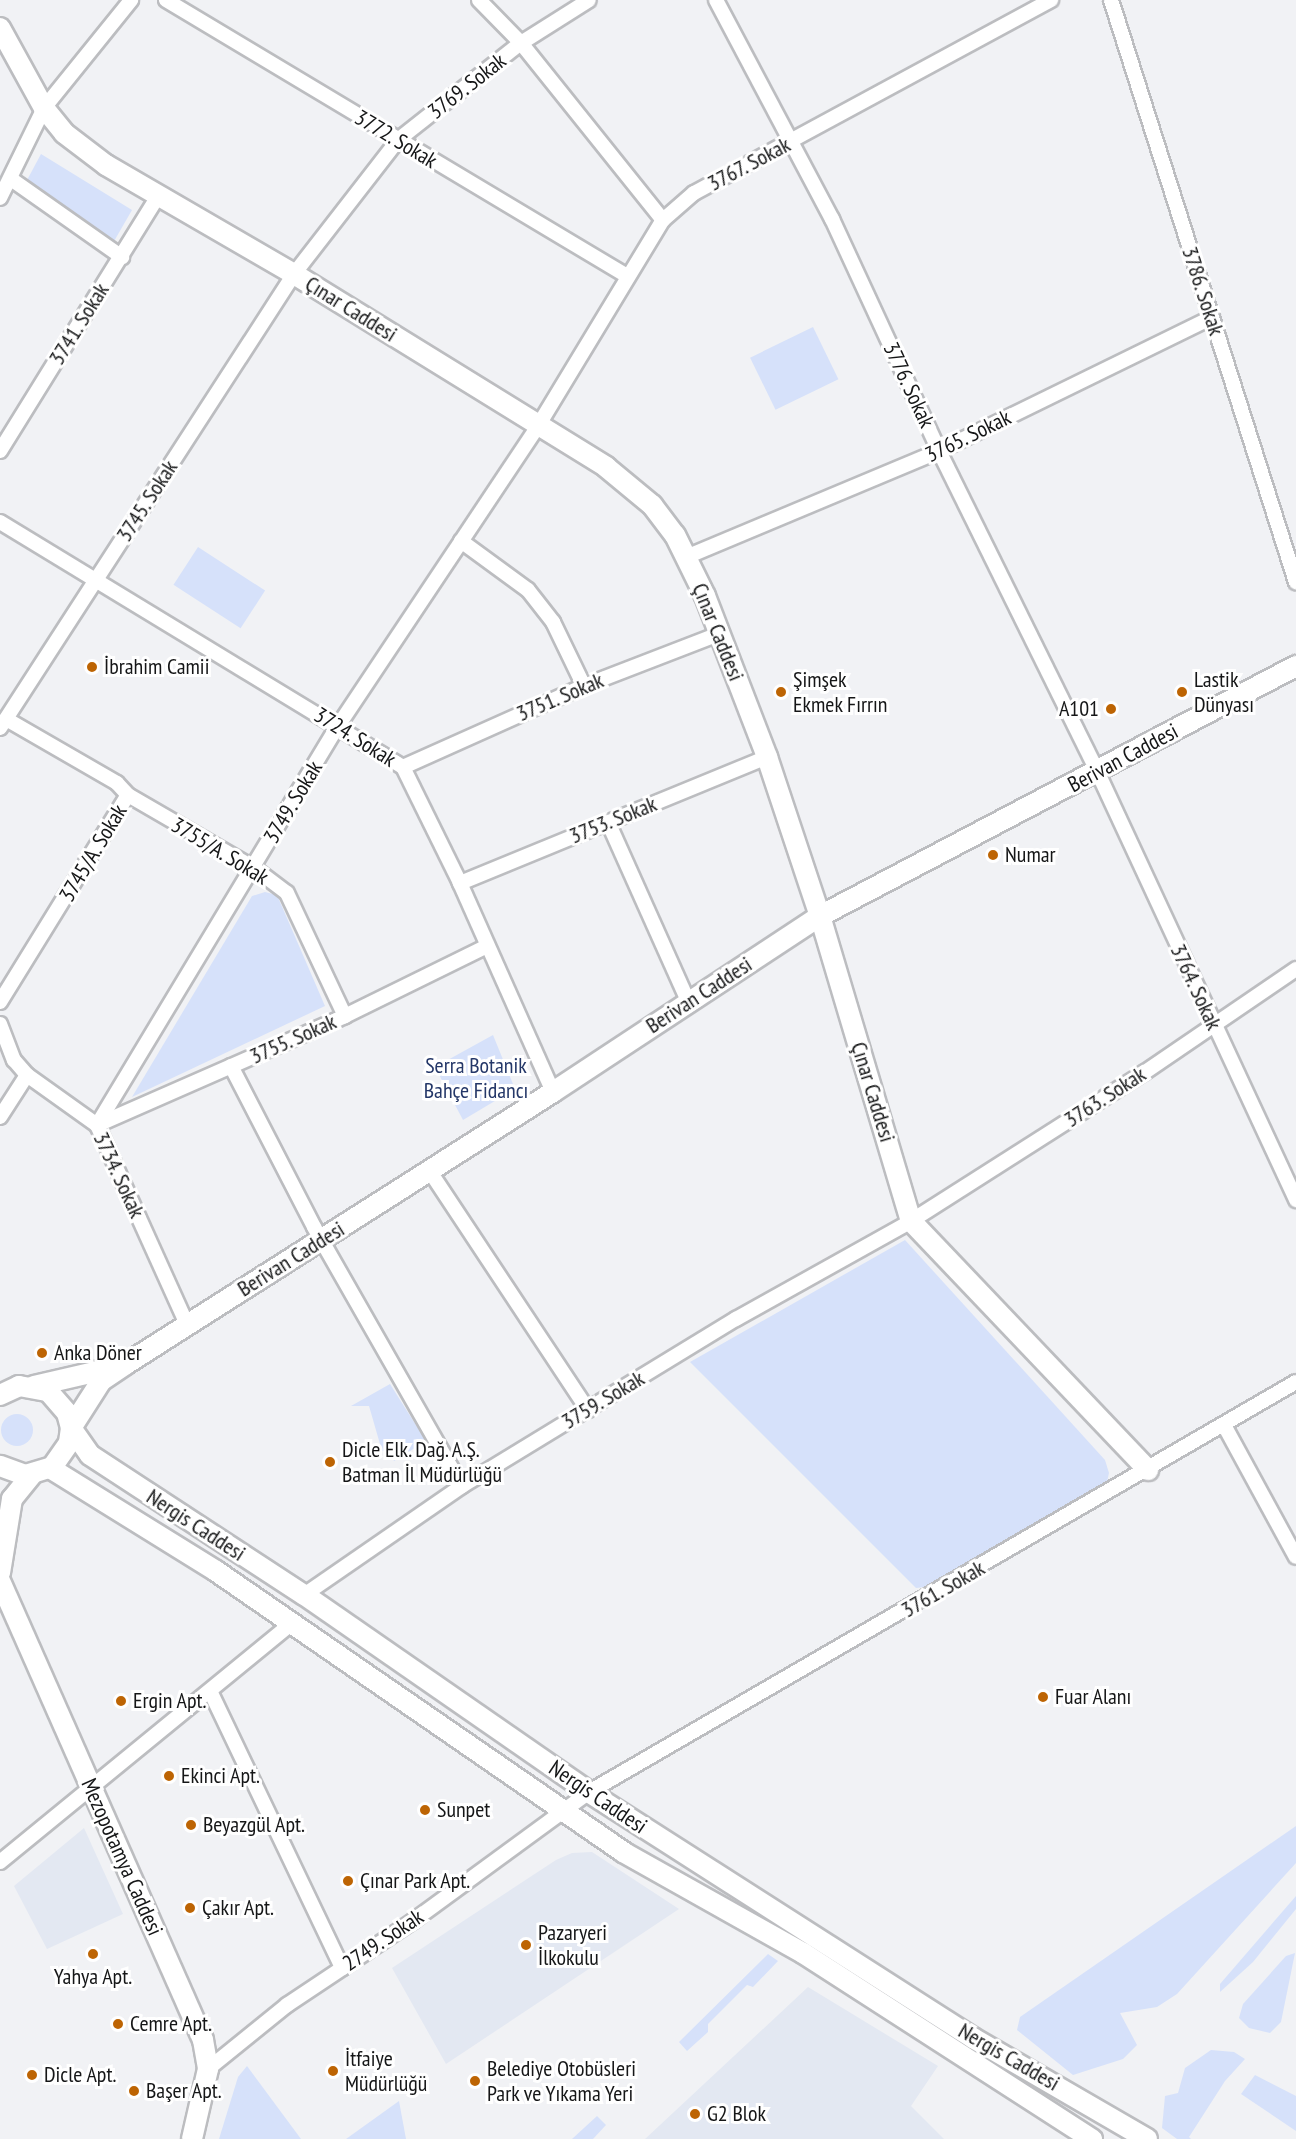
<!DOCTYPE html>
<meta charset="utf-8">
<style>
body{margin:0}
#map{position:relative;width:1296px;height:2139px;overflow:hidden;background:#f1f2f5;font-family:"PT Sans Narrow",sans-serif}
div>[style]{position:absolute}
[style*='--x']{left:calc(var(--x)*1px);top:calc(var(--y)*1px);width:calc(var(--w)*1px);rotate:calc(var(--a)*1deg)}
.built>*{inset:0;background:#e3e8f2}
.green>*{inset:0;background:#d6e1fa;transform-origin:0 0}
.round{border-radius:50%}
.roads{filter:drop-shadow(2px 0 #bcbdc0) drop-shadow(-2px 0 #bcbdc0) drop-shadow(0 2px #bcbdc0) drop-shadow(0 -2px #bcbdc0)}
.street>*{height:14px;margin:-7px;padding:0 7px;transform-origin:7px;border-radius:7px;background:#fff}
.secondary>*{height:20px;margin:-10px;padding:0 10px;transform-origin:10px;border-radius:10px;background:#fff}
.dots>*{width:16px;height:16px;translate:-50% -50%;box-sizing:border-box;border:3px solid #fff;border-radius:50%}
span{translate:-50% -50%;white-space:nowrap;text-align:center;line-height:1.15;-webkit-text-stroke:6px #fff;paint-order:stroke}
.street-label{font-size:22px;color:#151617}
.poi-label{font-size:22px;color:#151617}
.left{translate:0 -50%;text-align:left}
.right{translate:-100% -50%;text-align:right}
.park-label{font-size:22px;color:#243768}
</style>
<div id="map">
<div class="built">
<div style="clip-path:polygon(84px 1828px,123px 1914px,47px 1949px,14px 1886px)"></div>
<div style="clip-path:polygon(592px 1852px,679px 1909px,446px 2064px,392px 1968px,556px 1860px,572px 1853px)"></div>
<div style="clip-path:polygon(808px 1987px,938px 2066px,911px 2106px,944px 2139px,645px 2139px)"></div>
</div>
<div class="green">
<div style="clip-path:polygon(41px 154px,132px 210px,113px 243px,26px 182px)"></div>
<div style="left:813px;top:327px;width:58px;height:70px;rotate:64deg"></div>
<div style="left:198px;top:547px;width:80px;height:45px;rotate:33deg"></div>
<div style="clip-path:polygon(265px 892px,277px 895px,325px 1006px,132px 1097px,252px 896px)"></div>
<div style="clip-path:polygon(493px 1035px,515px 1089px,463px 1120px,435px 1067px)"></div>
<div style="clip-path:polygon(905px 1240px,1105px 1460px,1109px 1473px,1107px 1482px,925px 1587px,916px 1588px,690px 1362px)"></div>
<div style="clip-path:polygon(390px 1384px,426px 1441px,394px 1461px,390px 1451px,382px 1451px,369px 1406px,351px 1406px)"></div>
<div class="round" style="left:1px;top:1414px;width:32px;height:32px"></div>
<div style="clip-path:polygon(1296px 1826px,1296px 1863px,1177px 1994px,1157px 2007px,1120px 2013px,1137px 2045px,1123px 2059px,1073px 2075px,1017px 2030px,1020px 2017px)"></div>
<div style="clip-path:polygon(1296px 1896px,1296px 1909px,1253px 1962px,1220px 1992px,1220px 1984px)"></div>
<div style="clip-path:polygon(1295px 1953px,1281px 2022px,1270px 2033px,1249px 2028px,1239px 2018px,1243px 2004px,1286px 1956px)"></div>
<div style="clip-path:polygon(768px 1954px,778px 1961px,753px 1987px,747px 1985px,708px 2024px,708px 2032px,687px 2051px,679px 2042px)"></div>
<div style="clip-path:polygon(1211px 2050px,1234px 2052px,1245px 2059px,1225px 2081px,1189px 2137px,1191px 2139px,1177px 2139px,1162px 2128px,1165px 2096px,1178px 2093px,1185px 2068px)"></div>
<div style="clip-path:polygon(247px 2066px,301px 2139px,219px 2139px,238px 2077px)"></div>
<div style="clip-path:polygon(1255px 2075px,1296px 2096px,1296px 2131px,1241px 2094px)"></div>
<div style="clip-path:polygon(399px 2101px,406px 2139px,346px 2139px)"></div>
<div style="clip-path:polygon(597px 2116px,606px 2125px,593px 2139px,572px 2139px)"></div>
</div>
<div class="roads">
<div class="street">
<div style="--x:166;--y:0;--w:537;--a:30.91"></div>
<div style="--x:479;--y:0;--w:60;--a:45.7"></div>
<div style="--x:521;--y:43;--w:227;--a:51.3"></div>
<div style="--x:716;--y:0;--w:248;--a:62.1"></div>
<div style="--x:832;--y:219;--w:255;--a:65.2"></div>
<div style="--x:939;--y:451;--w:359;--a:63.7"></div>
<div style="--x:1098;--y:773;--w:471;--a:65.1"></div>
<div style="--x:1111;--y:0;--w:611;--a:72.37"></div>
<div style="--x:11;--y:179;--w:136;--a:35.1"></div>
<div style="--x:0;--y:198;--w:100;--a:-63.9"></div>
<div style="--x:44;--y:108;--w:139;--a:-51.1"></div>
<div style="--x:0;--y:451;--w:298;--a:-58.2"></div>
<div style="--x:0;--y:522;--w:472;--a:31.3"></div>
<div style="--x:403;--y:767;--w:129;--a:63.8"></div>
<div style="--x:460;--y:883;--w:229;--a:66"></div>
<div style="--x:461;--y:541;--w:83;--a:36.2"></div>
<div style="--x:528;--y:590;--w:41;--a:52"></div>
<div style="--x:553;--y:622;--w:71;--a:64.2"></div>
<div style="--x:686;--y:557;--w:274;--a:-22.7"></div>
<div style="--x:939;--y:451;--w:304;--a:-26.1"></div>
<div style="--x:0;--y:728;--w:541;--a:-57.07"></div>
<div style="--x:294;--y:274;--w:170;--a:-52.2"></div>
<div style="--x:398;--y:140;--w:157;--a:-38.3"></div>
<div style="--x:521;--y:43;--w:80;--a:-32.3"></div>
<div style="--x:403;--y:767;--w:198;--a:-24.1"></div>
<div style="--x:584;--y:686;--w:145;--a:-21.1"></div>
<div style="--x:128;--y:795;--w:146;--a:30.1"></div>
<div style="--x:254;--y:868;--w:41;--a:37.1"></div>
<div style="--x:287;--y:893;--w:136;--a:64.8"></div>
<div style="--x:608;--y:822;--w:196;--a:65.9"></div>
<div style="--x:460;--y:883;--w:332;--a:-22.3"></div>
<div style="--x:0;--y:1002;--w:243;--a:-58.3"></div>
<div style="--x:128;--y:795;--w:16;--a:-133"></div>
<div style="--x:117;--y:783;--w:128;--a:-150"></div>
<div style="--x:0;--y:1024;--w:39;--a:69"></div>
<div style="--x:14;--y:1060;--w:20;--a:49"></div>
<div style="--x:27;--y:1075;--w:86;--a:35.5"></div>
<div style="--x:97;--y:1125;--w:218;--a:65.7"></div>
<div style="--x:231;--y:1066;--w:181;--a:62.7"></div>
<div style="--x:314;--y:1227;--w:298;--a:60.3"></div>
<div style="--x:0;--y:1117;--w:50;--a:-57.3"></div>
<div style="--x:97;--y:1125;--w:466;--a:-58.9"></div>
<div style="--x:338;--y:726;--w:361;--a:-56.3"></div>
<div style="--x:538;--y:426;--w:241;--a:-58.8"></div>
<div style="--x:663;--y:220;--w:41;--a:-41.1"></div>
<div style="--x:694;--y:193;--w:406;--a:-28.4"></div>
<div style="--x:97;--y:1125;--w:271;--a:-23.7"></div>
<div style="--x:345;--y:1016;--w:156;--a:-26.2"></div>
<div style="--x:429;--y:1170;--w:288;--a:56.5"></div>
<div style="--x:1224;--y:1425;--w:150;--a:61.4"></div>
<div style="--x:304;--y:1595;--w:192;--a:-34.6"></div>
<div style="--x:462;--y:1486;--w:321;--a:-31.4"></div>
<div style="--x:736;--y:1319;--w:201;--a:-29.2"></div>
<div style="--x:911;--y:1221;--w:277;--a:-32.5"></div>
<div style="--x:1145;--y:1072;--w:183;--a:-34.3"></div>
<div style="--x:211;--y:1693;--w:305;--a:64.5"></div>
<div style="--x:0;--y:1862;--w:377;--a:-39.3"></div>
<div style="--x:208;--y:2069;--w:102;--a:-39"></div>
<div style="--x:287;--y:2005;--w:151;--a:-33.7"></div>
<div style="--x:413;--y:1921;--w:218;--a:-36.2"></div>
<div style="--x:589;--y:1792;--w:817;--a:-30.11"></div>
</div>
<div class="secondary">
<div style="--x:0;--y:28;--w:91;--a:61.2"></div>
<div style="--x:44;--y:108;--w:32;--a:51"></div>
<div style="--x:64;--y:133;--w:53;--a:37.3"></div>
<div style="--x:106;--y:165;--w:217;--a:30.1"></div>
<div style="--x:294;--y:274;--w:367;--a:31.7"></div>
<div style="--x:606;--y:467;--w:60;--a:39.6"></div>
<div style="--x:652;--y:505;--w:38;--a:53"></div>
<div style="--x:675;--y:535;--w:68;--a:63.8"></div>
<div style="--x:705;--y:596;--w:173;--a:68.9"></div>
<div style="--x:767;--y:757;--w:168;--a:71.6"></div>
<div style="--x:820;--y:916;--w:318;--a:73.4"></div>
<div style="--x:911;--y:1221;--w:344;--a:46.4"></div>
<div style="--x:34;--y:1386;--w:80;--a:-13"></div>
<div style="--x:0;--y:1395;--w:21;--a:-25"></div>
<div style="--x:19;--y:1386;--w:29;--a:10"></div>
<div style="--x:48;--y:1391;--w:29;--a:49"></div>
<div style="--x:67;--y:1413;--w:16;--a:75"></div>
<div style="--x:71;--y:1428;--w:15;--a:98"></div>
<div style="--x:69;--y:1443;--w:29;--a:125"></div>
<div style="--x:52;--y:1467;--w:28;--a:163"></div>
<div style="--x:25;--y:1475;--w:27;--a:-160"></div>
<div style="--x:50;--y:1468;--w:195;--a:31.8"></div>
<div style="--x:216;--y:1571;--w:495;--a:34.6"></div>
<div style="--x:623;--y:1852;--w:206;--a:29.3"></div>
<div style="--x:803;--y:1953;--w:344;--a:32.8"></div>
<div style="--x:0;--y:1573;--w:75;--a:-80.8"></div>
<div style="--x:12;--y:1499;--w:32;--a:-51"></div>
<div style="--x:0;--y:1581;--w:502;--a:66.14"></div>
<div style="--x:203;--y:2040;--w:29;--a:80"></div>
<div style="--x:208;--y:2069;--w:72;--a:102.9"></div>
<div style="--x:1147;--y:2139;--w:201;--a:-149.9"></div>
<div style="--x:973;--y:2038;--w:456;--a:-147.4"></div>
<div style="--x:589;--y:1792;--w:346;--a:-145.3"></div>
<div style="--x:304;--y:1595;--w:256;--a:-146.8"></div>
<div style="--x:90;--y:1455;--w:33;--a:-125"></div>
<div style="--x:71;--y:1428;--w:56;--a:-57.4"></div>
<div style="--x:101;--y:1381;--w:30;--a:-34"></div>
<div style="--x:126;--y:1364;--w:506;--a:-32.5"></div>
<div style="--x:553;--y:1092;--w:320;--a:-33.4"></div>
<div style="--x:820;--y:916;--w:538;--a:-27.71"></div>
</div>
</div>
<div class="dots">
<div style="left:92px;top:667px;background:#bd6403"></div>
<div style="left:781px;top:692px;background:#bd6403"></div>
<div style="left:1182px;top:692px;background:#bd6403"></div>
<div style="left:1111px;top:709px;background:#bd6403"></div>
<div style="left:993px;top:855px;background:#bd6403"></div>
<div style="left:42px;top:1353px;background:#bd6403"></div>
<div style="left:330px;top:1462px;background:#bd6403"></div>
<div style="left:1043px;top:1697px;background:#bd6403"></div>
<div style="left:121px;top:1701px;background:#bd6403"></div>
<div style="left:169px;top:1776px;background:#bd6403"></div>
<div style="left:425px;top:1810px;background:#bd6403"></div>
<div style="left:191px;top:1825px;background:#bd6403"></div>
<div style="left:348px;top:1881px;background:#bd6403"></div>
<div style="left:190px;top:1908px;background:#bd6403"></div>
<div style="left:526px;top:1945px;background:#bd6403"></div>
<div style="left:93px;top:1954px;background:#bd6403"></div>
<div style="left:118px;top:2024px;background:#bd6403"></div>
<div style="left:333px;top:2071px;background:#bd6403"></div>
<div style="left:32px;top:2075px;background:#bd6403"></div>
<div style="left:475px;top:2081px;background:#bd6403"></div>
<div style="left:134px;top:2091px;background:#bd6403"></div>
<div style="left:695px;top:2114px;background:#bd6403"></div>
</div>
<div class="street-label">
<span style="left:467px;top:86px;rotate:-38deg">3769. Sokak</span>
<span style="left:396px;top:139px;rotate:31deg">3772. Sokak</span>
<span style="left:749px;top:164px;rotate:-28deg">3767. Sokak</span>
<span style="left:1203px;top:291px;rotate:72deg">3786. Sokak</span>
<span style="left:351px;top:309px;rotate:32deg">Çınar Caddesi</span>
<span style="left:79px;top:324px;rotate:-58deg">3741. Sokak</span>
<span style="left:909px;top:385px;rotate:65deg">3776. Sokak</span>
<span style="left:968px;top:436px;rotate:-26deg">3765. Sokak</span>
<span style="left:147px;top:501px;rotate:-57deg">3745. Sokak</span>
<span style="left:718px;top:632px;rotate:68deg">Çınar Caddesi</span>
<span style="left:560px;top:697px;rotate:-23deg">3751. Sokak</span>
<span style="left:355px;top:737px;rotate:32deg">3724. Sokak</span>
<span style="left:1123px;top:758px;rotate:-28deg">Berivan Caddesi</span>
<span style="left:293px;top:802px;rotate:-59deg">3749. Sokak</span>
<span style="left:613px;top:820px;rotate:-22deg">3753. Sokak</span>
<span style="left:220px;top:851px;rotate:31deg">3755/A. Sokak</span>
<span style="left:93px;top:853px;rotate:-59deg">3745/A. Sokak</span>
<span style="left:1196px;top:987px;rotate:65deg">3764. Sokak</span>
<span style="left:699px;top:995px;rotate:-33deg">Berivan Caddesi</span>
<span style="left:293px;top:1039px;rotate:-24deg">3755. Sokak</span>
<span style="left:873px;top:1092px;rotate:73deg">Çınar Caddesi</span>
<span style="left:1105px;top:1097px;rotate:-33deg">3763. Sokak</span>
<span style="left:119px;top:1175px;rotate:65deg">3734. Sokak</span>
<span style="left:291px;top:1259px;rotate:-32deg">Berivan Caddesi</span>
<span style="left:603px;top:1400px;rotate:-31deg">3759. Sokak</span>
<span style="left:196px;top:1525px;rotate:33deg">Nergis Caddesi</span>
<span style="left:943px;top:1589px;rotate:-30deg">3761. Sokak</span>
<span style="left:598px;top:1797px;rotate:34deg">Nergis Caddesi</span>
<span style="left:122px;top:1857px;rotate:66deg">Mezopotamya Caddesi</span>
<span style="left:383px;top:1940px;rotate:-34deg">2749. Sokak</span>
<span style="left:1009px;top:2057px;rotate:30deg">Nergis Caddesi</span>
</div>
<div class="poi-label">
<span class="left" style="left:104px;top:667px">İbrahim Camii</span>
<span class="left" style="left:793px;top:692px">Şimşek<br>Ekmek Fırrın</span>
<span class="left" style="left:1194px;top:692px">Lastik<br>Dünyası</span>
<span class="right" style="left:1099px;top:709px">A101</span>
<span class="left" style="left:1005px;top:855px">Numar</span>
<span class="left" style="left:54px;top:1353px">Anka Döner</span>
<span class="left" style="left:342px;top:1462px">Dicle Elk. Dağ. A.Ş.<br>Batman İl Müdürlüğü</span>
<span class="left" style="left:1055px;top:1697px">Fuar Alanı</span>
<span class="left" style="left:133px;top:1701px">Ergin Apt.</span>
<span class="left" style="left:181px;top:1776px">Ekinci Apt.</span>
<span class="left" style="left:437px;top:1810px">Sunpet</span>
<span class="left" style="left:203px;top:1825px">Beyazgül Apt.</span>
<span class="left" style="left:360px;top:1881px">Çınar Park Apt.</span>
<span class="left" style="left:202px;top:1908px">Çakır Apt.</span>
<span class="left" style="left:538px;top:1945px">Pazaryeri<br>İlkokulu</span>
<span style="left:93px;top:1977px">Yahya Apt.</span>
<span class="left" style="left:130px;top:2024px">Cemre Apt.</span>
<span class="left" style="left:345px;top:2071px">İtfaiye<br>Müdürlüğü</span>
<span class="left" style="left:487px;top:2081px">Belediye Otobüsleri<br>Park ve Yıkama Yeri</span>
<span class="left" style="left:44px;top:2075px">Dicle Apt.</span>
<span class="left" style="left:146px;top:2091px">Başer Apt.</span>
<span class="left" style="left:707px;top:2114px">G2 Blok</span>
</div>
<div class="park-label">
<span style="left:476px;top:1078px">Serra Botanik<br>Bahçe Fidancı</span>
</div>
</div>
